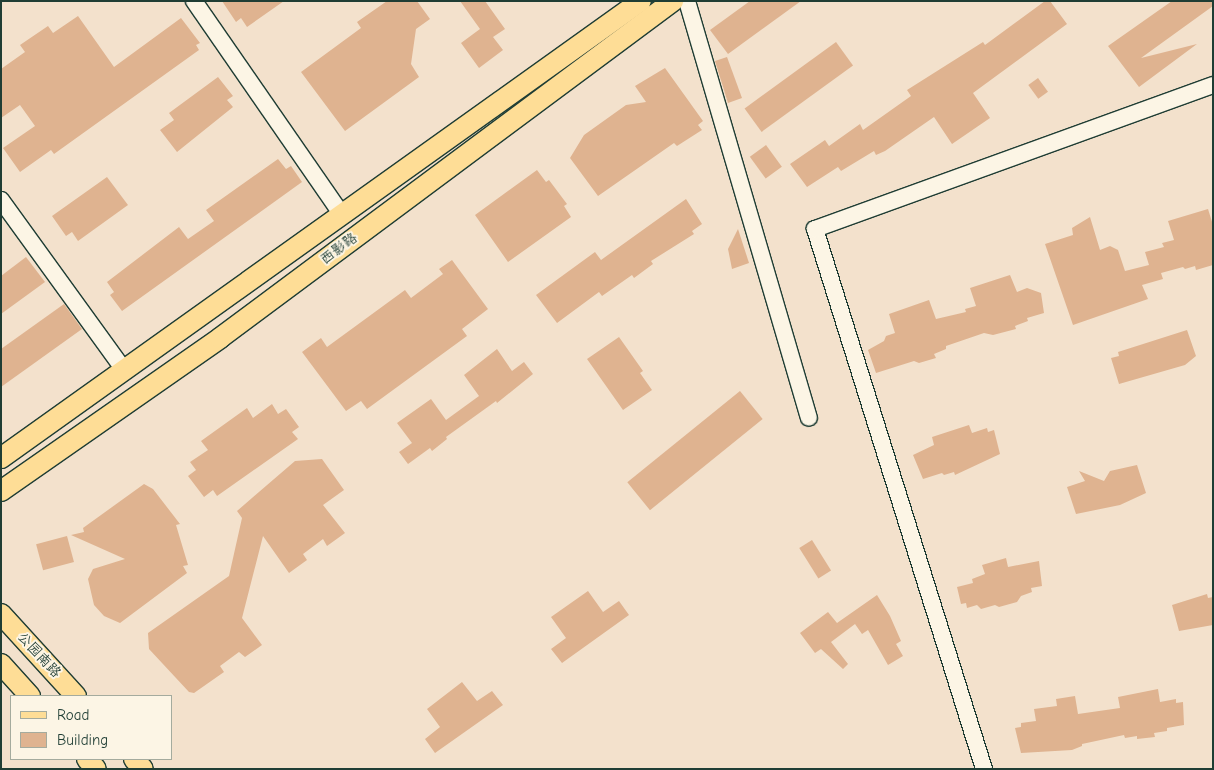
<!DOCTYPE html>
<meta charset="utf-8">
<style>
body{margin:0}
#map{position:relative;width:1214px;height:770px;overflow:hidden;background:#f3e1cc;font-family:"Comic Neue","LXGW WenKai TC",sans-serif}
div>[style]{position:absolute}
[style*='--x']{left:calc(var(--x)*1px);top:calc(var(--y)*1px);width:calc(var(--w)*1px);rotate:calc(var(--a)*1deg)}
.building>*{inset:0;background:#dfb390;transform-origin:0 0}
.roads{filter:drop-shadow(1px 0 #1f3d34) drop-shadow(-1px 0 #1f3d34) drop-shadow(0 1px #1f3d34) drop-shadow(0 -1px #1f3d34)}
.minor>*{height:16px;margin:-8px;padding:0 8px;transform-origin:8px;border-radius:8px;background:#fcf5e5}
.major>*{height:20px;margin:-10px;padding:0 10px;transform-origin:10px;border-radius:10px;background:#fedd96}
span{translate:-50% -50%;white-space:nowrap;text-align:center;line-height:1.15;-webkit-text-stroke:4px #fcf5e5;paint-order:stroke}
.street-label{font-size:14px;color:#1f3d34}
.frame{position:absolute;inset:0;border:2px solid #1f3d34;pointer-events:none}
.legend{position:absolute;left:10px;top:695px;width:162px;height:65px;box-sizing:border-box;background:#fcf5e5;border:1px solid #a4ab9e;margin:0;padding:6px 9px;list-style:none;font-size:15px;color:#1f3d34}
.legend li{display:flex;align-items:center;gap:10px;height:25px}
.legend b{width:25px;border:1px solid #a4ab9e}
</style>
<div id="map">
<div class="building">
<div style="clip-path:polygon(222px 1px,284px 1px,247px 27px,241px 18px,236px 22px)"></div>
<div style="clip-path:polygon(387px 1px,417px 1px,430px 19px,416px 29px,411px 64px,419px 77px,345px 131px,301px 72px,361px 28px,357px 22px)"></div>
<div style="clip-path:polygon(460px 1px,485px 1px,505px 29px,493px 37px,503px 50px,479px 68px,461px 43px,480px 29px)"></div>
<div style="clip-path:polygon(750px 1px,801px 1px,728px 54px,710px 30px)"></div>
<div style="clip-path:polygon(1045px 1px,1050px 1px,1067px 24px,973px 93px,990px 118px,952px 144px,934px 117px,885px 151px,876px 155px,874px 151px,841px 171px,838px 167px,807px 187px,790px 164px,825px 140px,829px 146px,860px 124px,863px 130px,911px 96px,907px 90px,983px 42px,985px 45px)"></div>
<div style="clip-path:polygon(1172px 1px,1213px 1px,1213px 6px,1141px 58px,1197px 44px,1139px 87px,1108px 46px)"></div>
<div style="clip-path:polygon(78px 16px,114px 67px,181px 18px,200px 43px,196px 45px,199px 50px,54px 154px,51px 150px,20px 172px,3px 148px,35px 126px,20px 105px,1px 118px,1px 69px,25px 52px,20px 45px,48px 26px,53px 33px)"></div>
<div style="left:836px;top:42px;width:29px;height:113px;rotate:54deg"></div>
<div style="clip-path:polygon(727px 57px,742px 98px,728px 103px,715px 61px)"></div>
<div style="clip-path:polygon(665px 68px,703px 121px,698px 125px,702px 130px,677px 146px,674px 143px,598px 196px,570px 158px,584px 135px,626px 105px,646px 102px,635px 86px)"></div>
<div style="clip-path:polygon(218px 77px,233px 96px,227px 100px,233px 107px,177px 152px,160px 130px,174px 120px,169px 113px)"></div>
<div style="left:1038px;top:78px;width:17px;height:12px;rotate:54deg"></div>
<div style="left:766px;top:145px;width:27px;height:20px;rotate:54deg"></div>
<div style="clip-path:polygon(278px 159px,286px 169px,291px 166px,302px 182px,122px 311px,110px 295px,114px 292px,107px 282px,179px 227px,188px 239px,214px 221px,206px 210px)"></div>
<div style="clip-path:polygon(537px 170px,546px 182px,549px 180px,567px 204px,564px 206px,571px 217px,508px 262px,475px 215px)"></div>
<div style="clip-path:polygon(107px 177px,128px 205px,78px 241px,72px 232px,66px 236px,52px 216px)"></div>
<div style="clip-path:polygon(686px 199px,702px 224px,692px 231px,694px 234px,651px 261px,653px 264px,634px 278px,632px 275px,602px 296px,599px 292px,557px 323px,536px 295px,595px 252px,601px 260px)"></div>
<div style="clip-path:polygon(1208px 209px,1213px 225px,1213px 265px,1196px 270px,1195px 266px,1185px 269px,1183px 267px,1161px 273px,1163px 279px,1142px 285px,1148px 299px,1073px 325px,1045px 244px,1073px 235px,1072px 228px,1090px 217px,1100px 250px,1110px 246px,1118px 250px,1125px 271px,1149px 265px,1145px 252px,1164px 247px,1162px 243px,1174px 240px,1168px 221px)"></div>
<div style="clip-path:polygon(738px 229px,749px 263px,732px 269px,728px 249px)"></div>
<div style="clip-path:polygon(26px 257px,45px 282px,1px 314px,1px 276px)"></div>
<div style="clip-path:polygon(452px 260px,488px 309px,462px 329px,467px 336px,367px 409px,361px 401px,346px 411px,302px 352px,321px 338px,327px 347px,405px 290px,411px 298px,443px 274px,439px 269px)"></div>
<div style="clip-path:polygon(1010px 275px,1017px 292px,1027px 288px,1041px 293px,1044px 313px,1027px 318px,1028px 321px,1015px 326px,1016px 329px,993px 335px,984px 333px,946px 346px,946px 349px,934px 354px,936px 358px,919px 363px,914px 361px,876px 373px,868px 350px,884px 341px,886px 336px,895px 333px,889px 314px,929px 300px,936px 319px,966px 312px,965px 309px,976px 306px,970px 288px)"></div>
<div style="clip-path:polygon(64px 304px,82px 329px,1px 387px,1px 349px)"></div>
<div style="clip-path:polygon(1187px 330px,1196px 356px,1185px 365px,1119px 384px,1111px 358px,1119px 356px,1118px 352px)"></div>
<div style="clip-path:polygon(619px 337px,643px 371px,640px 373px,652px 390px,623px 410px,587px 359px)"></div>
<div style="clip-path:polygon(497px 349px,512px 371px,524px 362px,533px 374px,497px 403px,496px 401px,446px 437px,447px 439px,432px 451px,430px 448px,408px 464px,399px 452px,412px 443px,397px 423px,431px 399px,446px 420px,479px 396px,464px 375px)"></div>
<div style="left:740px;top:391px;width:36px;height:145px;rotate:51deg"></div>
<div style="clip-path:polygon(272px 404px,278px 414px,286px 409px,299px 427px,292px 432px,298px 439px,217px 496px,213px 490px,204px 497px,188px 476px,196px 470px,190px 462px,208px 450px,201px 441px,247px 408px,253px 418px)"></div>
<div style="clip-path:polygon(969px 425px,972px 433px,987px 428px,988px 432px,994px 430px,1000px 454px,955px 475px,954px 472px,944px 475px,942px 473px,923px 479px,913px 455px,934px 445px,932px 437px)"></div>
<div style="clip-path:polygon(322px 459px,344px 490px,323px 505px,345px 533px,327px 546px,323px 539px,303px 554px,307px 560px,289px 573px,263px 536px,242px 618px,262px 645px,245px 657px,239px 652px,220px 666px,224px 672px,194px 693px,189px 692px,149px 649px,148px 633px,229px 576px,242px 518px,237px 511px,295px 461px)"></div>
<div style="clip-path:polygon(1137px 465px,1146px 493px,1120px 505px,1076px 514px,1067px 487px,1085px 481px,1079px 471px,1104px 481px,1110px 471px)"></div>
<div style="clip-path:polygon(144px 484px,153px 489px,180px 524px,176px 525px,188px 565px,183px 566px,187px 573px,120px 623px,104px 616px,94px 605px,88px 579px,93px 569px,125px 559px,71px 535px,84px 532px,83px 528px)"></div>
<div style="left:67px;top:536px;width:27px;height:32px;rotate:75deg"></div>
<div style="left:812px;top:540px;width:36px;height:15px;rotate:58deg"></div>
<div style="clip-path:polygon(1006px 558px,1008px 567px,1039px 561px,1042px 586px,1031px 588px,1032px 592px,1021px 596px,1017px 602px,999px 607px,995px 605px,981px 609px,977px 605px,967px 608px,966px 603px,961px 604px,957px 587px,973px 583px,972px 579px,985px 574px,982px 565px)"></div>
<div style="clip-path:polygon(588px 591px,603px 612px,619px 601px,629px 615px,562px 663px,551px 649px,566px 638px,551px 617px)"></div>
<div style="clip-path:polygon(1207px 594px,1208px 598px,1213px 597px,1213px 625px,1179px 631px,1172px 605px)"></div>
<div style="clip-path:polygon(877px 595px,890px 616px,901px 641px,896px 644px,903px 656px,888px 665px,868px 630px,862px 634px,855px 624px,831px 642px,848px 664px,843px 669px,821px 649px,815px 653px,800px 633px,828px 612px,837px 623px)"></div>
<div style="clip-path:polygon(462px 682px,477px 701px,492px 691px,503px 705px,435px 753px,425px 739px,440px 727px,427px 709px)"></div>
<div style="clip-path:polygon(1158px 689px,1160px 702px,1176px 699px,1176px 703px,1183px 702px,1184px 725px,1167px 728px,1167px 731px,1154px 733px,1155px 737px,1137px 739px,1137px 736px,1125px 738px,1124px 735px,1082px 744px,1082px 746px,1072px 750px,1021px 753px,1015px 728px,1021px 727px,1021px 723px,1036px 721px,1034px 709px,1057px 706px,1056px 699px,1075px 696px,1078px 714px,1120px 708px,1118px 697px)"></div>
</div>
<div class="roads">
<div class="minor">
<div style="--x:194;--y:1;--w:260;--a:55.3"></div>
<div style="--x:687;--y:1;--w:434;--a:73.7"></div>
<div style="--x:1;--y:200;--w:210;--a:54.1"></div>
<div style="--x:984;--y:769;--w:566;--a:-107.38"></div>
<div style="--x:815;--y:229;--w:423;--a:-19.9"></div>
</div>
<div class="major">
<div style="--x:1;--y:458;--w:786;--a:-35.53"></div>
<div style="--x:1;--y:491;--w:267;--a:-34.9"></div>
<div style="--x:220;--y:338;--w:565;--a:-36.65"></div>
<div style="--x:1;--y:614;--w:111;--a:47.6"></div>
<div style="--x:1;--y:664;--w:43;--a:47.8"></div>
<div style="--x:87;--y:759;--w:13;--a:48"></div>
<div style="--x:134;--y:759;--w:13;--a:48"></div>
</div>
</div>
<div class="street-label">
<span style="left:339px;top:249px;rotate:-37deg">西影路</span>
<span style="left:39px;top:655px;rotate:47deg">公园南路</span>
</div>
<div class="frame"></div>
<ul class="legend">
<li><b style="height:6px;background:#fedd96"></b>Road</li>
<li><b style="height:14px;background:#dfb390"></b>Building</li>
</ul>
</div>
